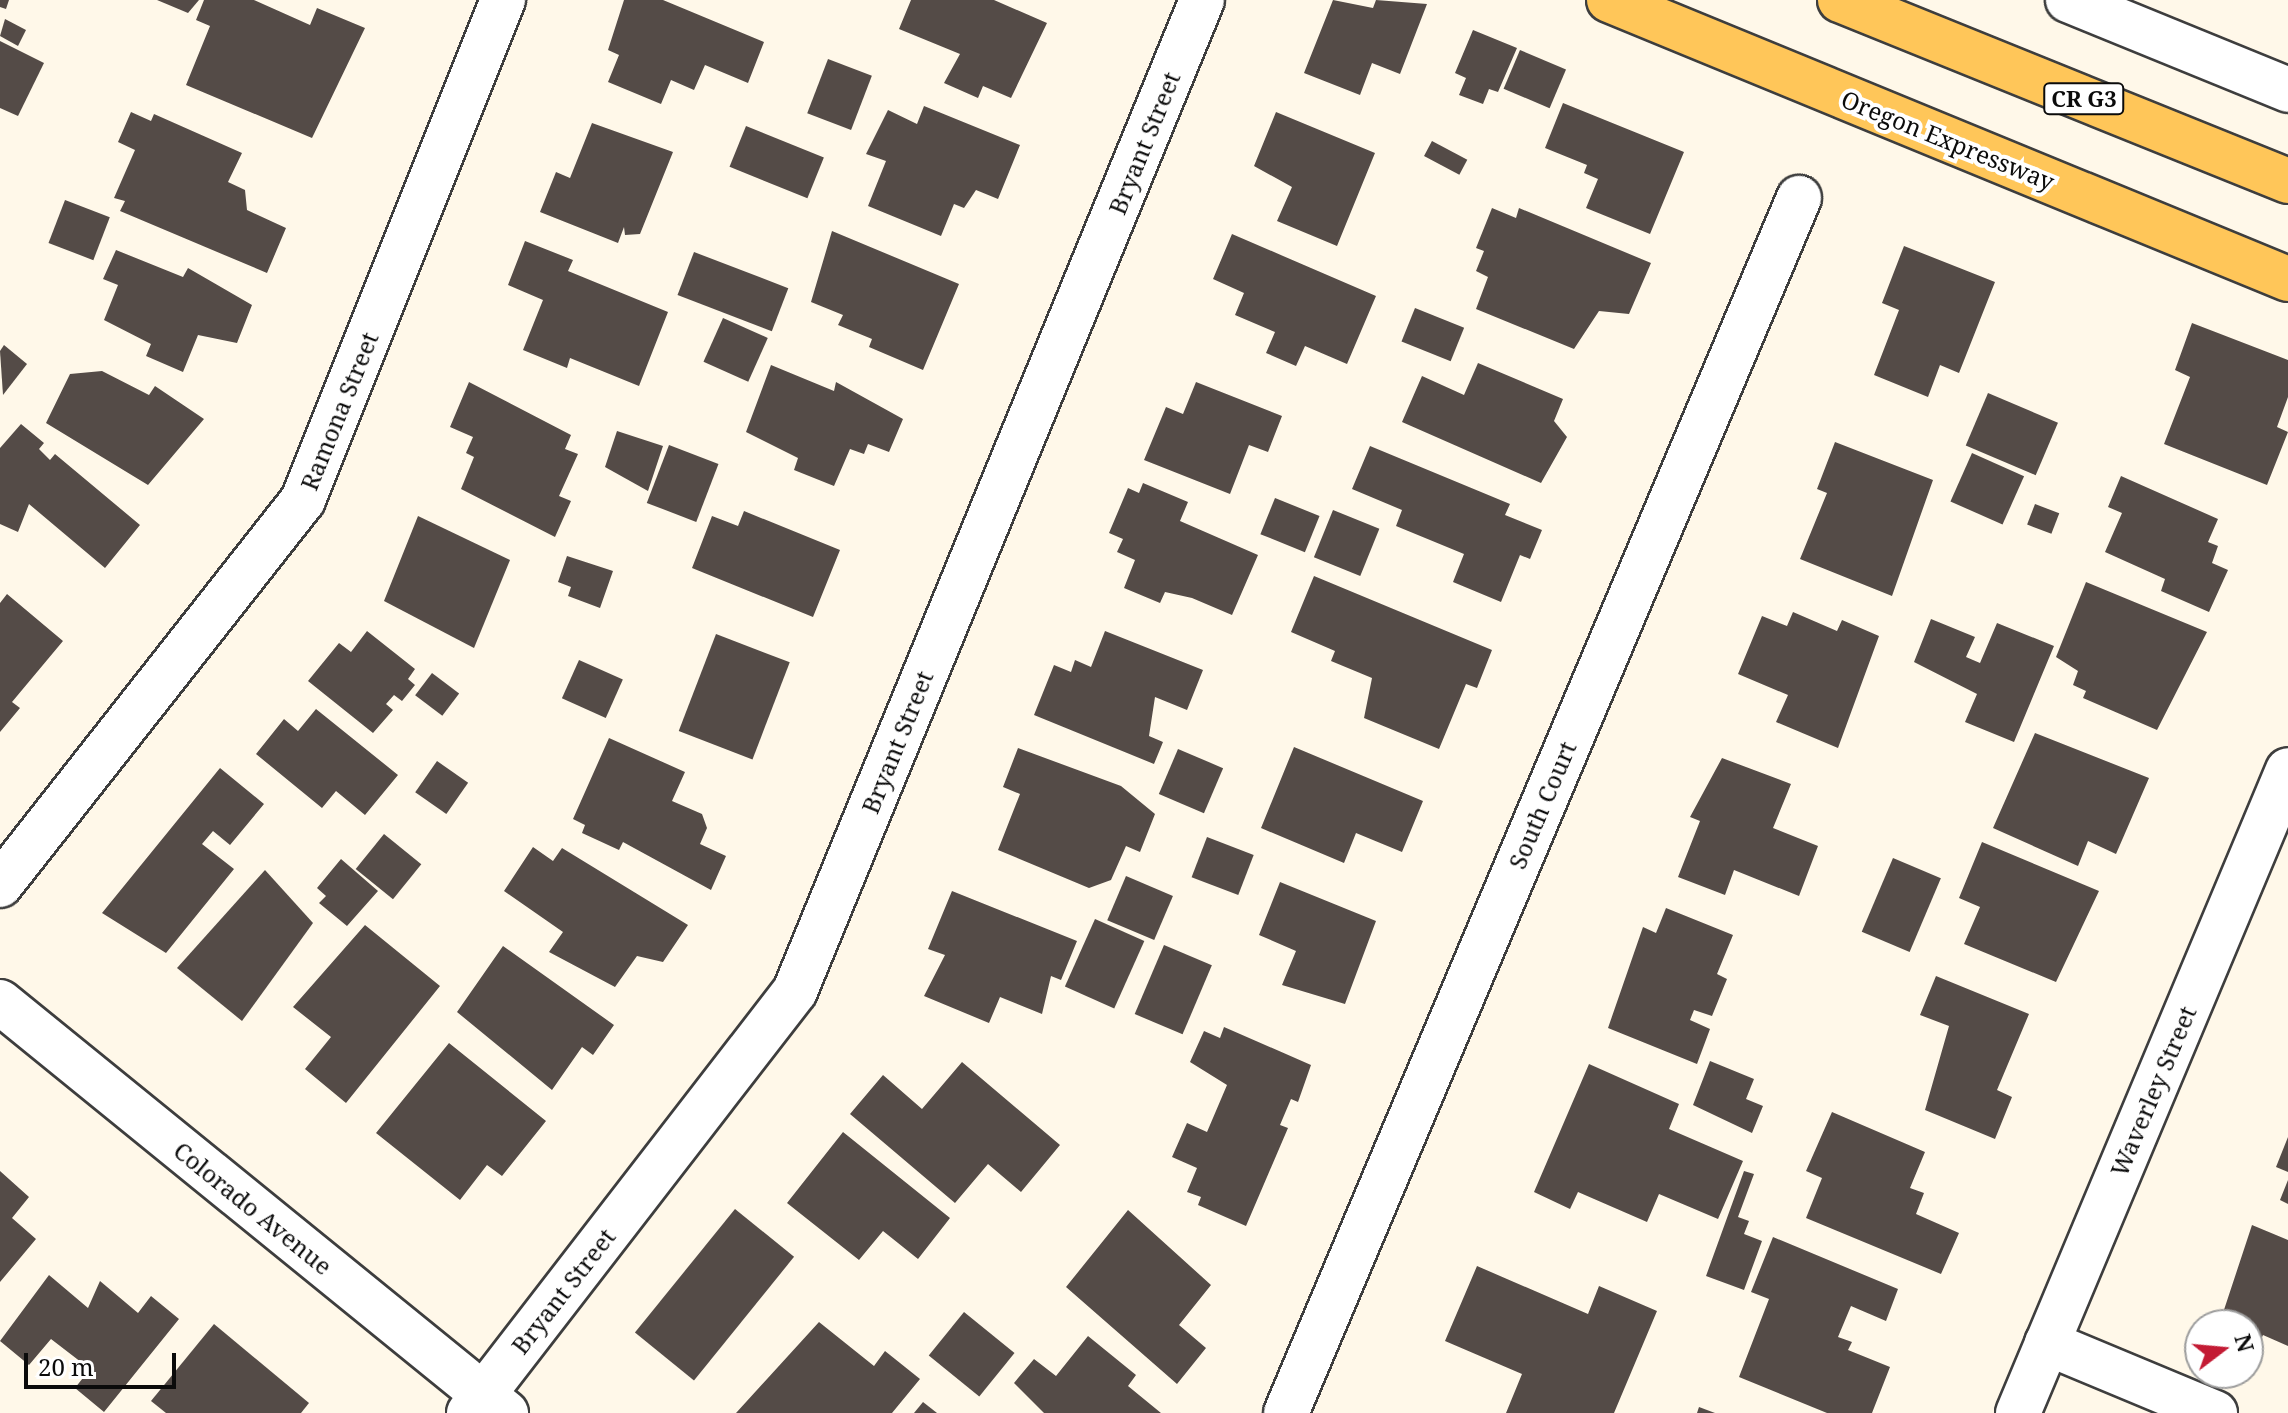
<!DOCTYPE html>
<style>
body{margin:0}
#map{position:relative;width:2288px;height:1413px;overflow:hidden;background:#fff8e9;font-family:"Noto Serif",serif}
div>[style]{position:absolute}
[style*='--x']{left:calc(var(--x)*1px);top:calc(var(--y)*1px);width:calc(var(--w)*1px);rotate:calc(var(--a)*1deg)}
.building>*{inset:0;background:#544b47;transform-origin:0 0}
.roads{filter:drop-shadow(2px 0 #3e3e3e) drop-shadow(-2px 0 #3e3e3e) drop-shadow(0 2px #3e3e3e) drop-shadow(0 -2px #3e3e3e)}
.minor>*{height:44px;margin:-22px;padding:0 22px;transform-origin:22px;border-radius:22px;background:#fff}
.major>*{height:44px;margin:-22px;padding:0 22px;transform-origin:22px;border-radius:22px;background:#ffc659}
span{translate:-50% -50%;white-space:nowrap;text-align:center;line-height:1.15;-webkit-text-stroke:8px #fff;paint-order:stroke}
.shield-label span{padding:2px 6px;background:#fff;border:2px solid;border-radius:6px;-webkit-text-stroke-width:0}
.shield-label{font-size:22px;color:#0b0b0b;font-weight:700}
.street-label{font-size:24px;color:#0b0b0b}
.north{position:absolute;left:2184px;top:1309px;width:80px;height:80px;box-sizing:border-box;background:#fff;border:2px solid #9d9d9d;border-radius:50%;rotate:74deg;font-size:22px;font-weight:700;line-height:32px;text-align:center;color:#0b0b0b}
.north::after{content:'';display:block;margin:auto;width:28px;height:36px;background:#c31b34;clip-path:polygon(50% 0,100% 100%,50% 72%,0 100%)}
.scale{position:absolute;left:24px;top:1353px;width:152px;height:36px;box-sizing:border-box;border:4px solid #0b0b0b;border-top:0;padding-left:10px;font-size:24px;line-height:28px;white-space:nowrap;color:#0b0b0b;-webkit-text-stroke:6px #fff;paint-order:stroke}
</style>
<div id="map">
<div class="building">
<div style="clip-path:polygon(0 0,9px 0,6px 9px,0 7px)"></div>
<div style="clip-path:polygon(157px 0,199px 0,188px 13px)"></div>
<div style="clip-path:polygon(204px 0,254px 0,310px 25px,317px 8px,365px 28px,312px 138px,186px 85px,210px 26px,196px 20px)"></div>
<div style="clip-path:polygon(624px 0,663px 0,764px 42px,748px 83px,705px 65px,694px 90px,671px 80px,661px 104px,608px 82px,619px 55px,608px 50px)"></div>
<div style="clip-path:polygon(911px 0,994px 0,1047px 23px,1011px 98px,983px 86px,978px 98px,944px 83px,960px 54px,899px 29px)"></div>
<div style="clip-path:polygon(1333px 0,1373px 8px,1376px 0,1427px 4px,1400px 74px,1372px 63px,1360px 95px,1304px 73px)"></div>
<div style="clip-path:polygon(5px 19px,26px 30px,18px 46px,0 36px)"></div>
<div style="clip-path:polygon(1473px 30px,1517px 48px,1498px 92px,1489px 89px,1483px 104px,1459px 95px,1466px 78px,1455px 73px)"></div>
<div style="clip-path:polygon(0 41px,44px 63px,18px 116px,0 108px)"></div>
<div style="left:1520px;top:50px;width:50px;height:42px;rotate:23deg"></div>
<div style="left:828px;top:59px;width:47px;height:58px;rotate:21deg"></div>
<div style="clip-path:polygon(1563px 103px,1684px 152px,1650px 234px,1586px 208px,1598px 179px,1584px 173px,1587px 165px,1545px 148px)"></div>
<div style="clip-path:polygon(924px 106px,1020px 145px,998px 199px,976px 190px,964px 208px,954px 204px,941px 236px,868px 206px,886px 161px,866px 154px,888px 110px,917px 124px)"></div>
<div style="clip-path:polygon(131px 112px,151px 121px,154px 114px,242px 153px,228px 182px,245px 190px,247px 210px,286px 228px,267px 273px,120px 211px,125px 201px,114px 198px,135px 150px,118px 142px)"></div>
<div style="clip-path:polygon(1276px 112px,1375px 153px,1337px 246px,1277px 221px,1292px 187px,1254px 166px)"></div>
<div style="clip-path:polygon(592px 123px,673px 152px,640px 234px,625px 235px,624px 227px,618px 243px,540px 212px,556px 172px,570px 178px)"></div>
<div style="left:746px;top:126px;width:84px;height:44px;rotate:22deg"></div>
<div style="left:1432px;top:141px;width:40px;height:17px;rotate:28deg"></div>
<div style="left:65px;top:200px;width:48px;height:46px;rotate:21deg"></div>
<div style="clip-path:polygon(1492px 208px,1516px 218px,1519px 208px,1651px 263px,1629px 314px,1599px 311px,1574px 349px,1476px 309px,1488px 277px,1476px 271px,1484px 251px,1476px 248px)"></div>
<div style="clip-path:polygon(832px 231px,959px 284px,923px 370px,869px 347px,872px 339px,838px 325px,843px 315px,811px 302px)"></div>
<div style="clip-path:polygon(1232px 234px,1376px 296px,1347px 364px,1305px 346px,1296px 366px,1266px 353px,1275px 332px,1235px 315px,1244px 293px,1213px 279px)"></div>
<div style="clip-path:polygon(525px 241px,573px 260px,568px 271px,668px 312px,639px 386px,570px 358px,567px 368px,523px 350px,543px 300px,508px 285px)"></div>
<div style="clip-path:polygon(1904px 246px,1995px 282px,1959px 373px,1940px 365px,1928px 397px,1874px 375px,1899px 310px,1882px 303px)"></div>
<div style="clip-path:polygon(116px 250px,183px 277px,188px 268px,252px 305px,237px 343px,198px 335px,183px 372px,146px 356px,151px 344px,104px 320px,118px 285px,103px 279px)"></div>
<div style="left:694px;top:252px;width:101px;height:46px;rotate:21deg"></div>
<div style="left:1415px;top:308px;width:53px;height:36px;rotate:22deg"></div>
<div style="left:723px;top:318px;width:49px;height:48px;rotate:24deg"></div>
<div style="clip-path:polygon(2192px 323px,2288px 360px,2288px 397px,2277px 427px,2288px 432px,2267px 485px,2164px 444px,2190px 377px,2175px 370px)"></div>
<div style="clip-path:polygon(4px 345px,27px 364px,3px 395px,0 351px)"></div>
<div style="clip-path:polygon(1478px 363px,1563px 399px,1554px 421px,1567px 437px,1541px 483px,1402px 422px,1422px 376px,1464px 395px)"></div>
<div style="clip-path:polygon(771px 365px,834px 391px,836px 382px,903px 419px,889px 452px,868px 444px,864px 454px,850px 449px,834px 486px,794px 470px,798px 458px,746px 432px)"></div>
<div style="clip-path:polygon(102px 371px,149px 395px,155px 386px,204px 419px,148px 485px,46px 423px,70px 374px)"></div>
<div style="clip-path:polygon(469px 382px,571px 435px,565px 449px,578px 454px,559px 496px,571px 501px,555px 537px,461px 489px,474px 457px,466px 453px,473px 437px,450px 427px)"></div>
<div style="clip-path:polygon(1196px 382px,1282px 416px,1268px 452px,1249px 445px,1230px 494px,1144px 460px,1166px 407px,1183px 414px)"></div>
<div style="left:1988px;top:393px;width:76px;height:57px;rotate:23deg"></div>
<div style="clip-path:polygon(21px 424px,44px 443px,39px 449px,50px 460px,55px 454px,140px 525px,105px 568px,29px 504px,18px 532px,0 524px,0 448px)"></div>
<div style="clip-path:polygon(617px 431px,663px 446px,648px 491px,605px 467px)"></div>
<div style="clip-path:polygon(1835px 442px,1933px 480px,1892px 596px,1800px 559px,1827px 493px,1817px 489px)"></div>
<div style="left:669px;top:445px;width:53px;height:62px;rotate:21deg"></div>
<div style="clip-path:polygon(1370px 446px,1510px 504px,1505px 515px,1542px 530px,1530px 559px,1520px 555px,1501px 602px,1453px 582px,1464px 554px,1396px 526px,1402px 510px,1352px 489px)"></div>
<div style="left:1972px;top:453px;width:57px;height:53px;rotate:24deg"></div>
<div style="clip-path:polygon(2121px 476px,2218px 519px,2208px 542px,2218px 546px,2212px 563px,2228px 570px,2209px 612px,2161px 591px,2165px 579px,2105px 552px,2122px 513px,2108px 507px)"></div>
<div style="clip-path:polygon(1143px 483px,1188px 502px,1180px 521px,1258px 555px,1232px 615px,1192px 598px,1165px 592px,1160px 603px,1124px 588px,1135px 560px,1117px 552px,1123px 539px,1109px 533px,1128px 488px,1139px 493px)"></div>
<div style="left:1275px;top:498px;width:48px;height:39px;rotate:22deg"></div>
<div style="left:2035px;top:504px;width:26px;height:22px;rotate:21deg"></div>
<div style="left:1333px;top:510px;width:50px;height:51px;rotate:22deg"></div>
<div style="clip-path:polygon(744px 511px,840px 550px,813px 617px,692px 568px,712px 516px,738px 526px)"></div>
<div style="clip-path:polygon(418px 516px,510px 560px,474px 648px,384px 601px)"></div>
<div style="clip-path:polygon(567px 556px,613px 571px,600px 608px,568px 596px,571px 587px,558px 582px)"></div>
<div style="clip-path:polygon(1314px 576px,1492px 650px,1477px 688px,1466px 684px,1439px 749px,1364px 718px,1372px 678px,1331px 661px,1335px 651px,1291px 632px)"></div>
<div style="clip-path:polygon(2086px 582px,2207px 632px,2157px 730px,2083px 698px,2086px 691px,2073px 685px,2078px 671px,2056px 657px)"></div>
<div style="clip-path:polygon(7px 594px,63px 641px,12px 702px,20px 708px,0 732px,0 603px)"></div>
<div style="clip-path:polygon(1793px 612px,1837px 631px,1842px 620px,1879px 636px,1838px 748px,1776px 722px,1788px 695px,1738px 674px,1762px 616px,1787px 626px)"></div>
<div style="clip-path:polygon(1931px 619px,1975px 637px,1966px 657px,1980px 663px,1997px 623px,2054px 646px,2014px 742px,1965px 722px,1977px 694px,1914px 662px)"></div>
<div style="clip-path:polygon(367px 631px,415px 669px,408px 679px,415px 685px,402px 701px,394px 695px,386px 704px,393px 710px,373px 733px,308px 681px,339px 643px,351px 652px)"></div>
<div style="clip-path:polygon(1105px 631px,1203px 670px,1187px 710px,1155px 697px,1149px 736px,1163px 742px,1154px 764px,1034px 715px,1054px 665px,1071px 672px,1075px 660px,1091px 667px)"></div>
<div style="left:716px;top:634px;width:79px;height:104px;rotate:21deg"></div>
<div style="left:579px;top:660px;width:48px;height:42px;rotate:24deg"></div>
<div style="left:432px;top:673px;width:34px;height:28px;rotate:37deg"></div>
<div style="clip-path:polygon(316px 709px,398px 775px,365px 815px,336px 791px,322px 808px,256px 754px,284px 719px,298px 731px)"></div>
<div style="clip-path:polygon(2035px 733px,2149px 778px,2116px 854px,2088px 841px,2078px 866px,1993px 828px)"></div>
<div style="clip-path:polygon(609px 738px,685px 772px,672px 801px,702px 814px,707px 828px,700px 844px,726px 856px,711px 890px,623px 842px,619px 850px,582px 833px,585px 825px,573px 819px)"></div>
<div style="clip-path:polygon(1294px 747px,1423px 801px,1402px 852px,1356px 833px,1344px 863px,1261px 828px)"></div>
<div style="clip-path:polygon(1018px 748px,1121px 786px,1155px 814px,1140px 852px,1126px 846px,1111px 880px,1089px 888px,998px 850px,1020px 794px,1003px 787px)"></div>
<div style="left:1178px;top:749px;width:49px;height:49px;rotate:23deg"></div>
<div style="clip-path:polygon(1722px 758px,1791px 784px,1773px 828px,1818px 846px,1799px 896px,1734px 870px,1725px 895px,1678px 877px,1700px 821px,1690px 817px)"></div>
<div style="left:437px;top:761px;width:38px;height:38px;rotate:35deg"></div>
<div style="clip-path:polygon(220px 768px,264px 804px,230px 845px,213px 831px,202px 844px,234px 869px,166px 953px,102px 913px)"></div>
<div style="left:384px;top:834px;width:48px;height:45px;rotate:39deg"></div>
<div style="left:1207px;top:837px;width:50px;height:43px;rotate:21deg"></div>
<div style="clip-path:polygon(1982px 842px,2099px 891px,2056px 982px,1964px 944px,1980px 907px,1959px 898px)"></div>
<div style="clip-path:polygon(533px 847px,553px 861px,562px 848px,688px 925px,663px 962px,637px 956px,615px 987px,549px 952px,563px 932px,504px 891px)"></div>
<div style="left:1893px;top:858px;width:52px;height:80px;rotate:23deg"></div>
<div style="clip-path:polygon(341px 859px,378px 891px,347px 926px,319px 903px,326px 896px,317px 888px)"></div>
<div style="clip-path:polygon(265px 870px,313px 923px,242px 1021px,177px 968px)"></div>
<div style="left:1126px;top:876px;width:51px;height:48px;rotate:23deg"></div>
<div style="clip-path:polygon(1280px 882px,1376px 921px,1345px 1004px,1282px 985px,1296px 951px,1259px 935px)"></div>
<div style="clip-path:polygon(952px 891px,1077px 941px,1061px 980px,1051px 976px,1042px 1014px,1000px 997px,989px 1023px,924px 996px,945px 955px,928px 949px)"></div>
<div style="clip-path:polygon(1666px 908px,1733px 935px,1717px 974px,1727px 979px,1712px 1016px,1694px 1010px,1690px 1020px,1710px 1029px,1697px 1064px,1608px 1028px,1643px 927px,1656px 933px)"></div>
<div style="left:1095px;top:919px;width:54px;height:74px;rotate:24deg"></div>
<div style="clip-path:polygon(365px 925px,440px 986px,346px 1103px,305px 1069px,331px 1037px,293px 1007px)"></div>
<div style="left:1164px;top:945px;width:52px;height:75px;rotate:23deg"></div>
<div style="clip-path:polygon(503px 946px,614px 1025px,593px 1055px,582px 1047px,552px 1090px,457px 1012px)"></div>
<div style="clip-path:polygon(1936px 976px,2029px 1014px,1997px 1090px,2012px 1097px,1995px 1139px,1925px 1110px,1949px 1026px,1920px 1015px)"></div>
<div style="clip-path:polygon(1224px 1027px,1311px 1065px,1298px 1102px,1291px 1099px,1280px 1125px,1288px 1128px,1246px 1226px,1198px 1205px,1201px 1197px,1187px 1192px,1197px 1168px,1172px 1157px,1187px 1123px,1207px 1132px,1227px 1085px,1190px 1062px,1204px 1031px,1220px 1038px)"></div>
<div style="clip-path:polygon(449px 1043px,546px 1121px,502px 1176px,487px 1165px,460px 1200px,376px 1133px)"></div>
<div style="clip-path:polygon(1710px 1061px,1754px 1079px,1746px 1099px,1763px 1106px,1752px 1133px,1693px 1105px)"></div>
<div style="clip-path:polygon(962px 1062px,1060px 1145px,1021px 1192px,988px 1164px,955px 1203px,850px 1114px,883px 1075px,922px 1109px)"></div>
<div style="clip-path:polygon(1589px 1064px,1679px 1104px,1669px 1129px,1743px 1161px,1718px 1219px,1659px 1194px,1647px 1222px,1578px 1192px,1570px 1209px,1534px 1192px)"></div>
<div style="clip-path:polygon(1832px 1112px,1925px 1152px,1910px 1188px,1924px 1193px,1916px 1214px,1959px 1233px,1941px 1274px,1806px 1218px,1822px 1178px,1806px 1171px)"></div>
<div style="clip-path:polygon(843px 1132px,950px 1218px,918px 1259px,883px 1231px,859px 1260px,787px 1203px)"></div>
<div style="clip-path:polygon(2288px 1137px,2288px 1172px,2276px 1167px)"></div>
<div style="clip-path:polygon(0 1171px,29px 1197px,12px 1218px,36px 1239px,0 1282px)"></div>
<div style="clip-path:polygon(1744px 1171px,1754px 1174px,1738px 1217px,1749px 1221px,1744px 1234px,1762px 1241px,1744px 1290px,1706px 1276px)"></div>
<div style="clip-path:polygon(2288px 1180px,2288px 1204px,2280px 1200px)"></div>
<div style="left:735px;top:1209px;width:76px;height:159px;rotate:39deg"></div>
<div style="clip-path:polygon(1128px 1210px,1211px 1285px,1179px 1325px,1206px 1348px,1177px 1384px,1066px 1287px)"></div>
<div style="clip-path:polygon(2252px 1225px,2288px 1240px,2288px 1346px,2263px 1335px,2258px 1346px,2248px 1341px,2248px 1325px,2219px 1325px)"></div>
<div style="clip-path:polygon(1773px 1237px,1898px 1289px,1886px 1321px,1851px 1306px,1838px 1337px,1852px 1342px,1848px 1350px,1890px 1367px,1872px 1413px,1827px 1413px,1739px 1377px,1769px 1299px,1751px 1292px)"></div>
<div style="clip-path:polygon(1477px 1266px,1588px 1314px,1599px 1286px,1657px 1311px,1614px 1413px,1506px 1413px,1522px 1374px,1445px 1341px)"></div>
<div style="clip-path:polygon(49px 1275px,88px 1308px,100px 1281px,138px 1313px,151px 1296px,179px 1319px,104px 1412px,75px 1388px,90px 1369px,51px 1339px,29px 1365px,0 1341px)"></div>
<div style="left:964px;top:1312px;width:65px;height:56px;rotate:39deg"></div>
<div style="clip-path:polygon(819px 1322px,874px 1366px,885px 1351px,920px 1379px,892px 1413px,736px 1413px)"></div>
<div style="clip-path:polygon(214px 1324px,309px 1403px,301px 1413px,166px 1413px,151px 1401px)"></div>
<div style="clip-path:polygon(1088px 1336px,1136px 1375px,1128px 1386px,1161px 1413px,1044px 1413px,1014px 1383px,1034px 1359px,1056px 1376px)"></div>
<div style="clip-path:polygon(923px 1402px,937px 1413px,914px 1413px)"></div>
<div style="clip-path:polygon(1699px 1407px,1715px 1413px,1697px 1413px)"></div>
</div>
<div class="roads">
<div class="minor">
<div style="--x:2068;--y:0;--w:238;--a:22.2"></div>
<div style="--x:0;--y:885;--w:490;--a:-51.8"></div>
<div style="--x:303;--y:500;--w:539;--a:-68.2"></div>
<div style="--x:0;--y:1002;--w:652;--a:39.09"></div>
<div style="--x:2047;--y:1343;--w:182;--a:22.6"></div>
<div style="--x:469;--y:1413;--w:533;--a:-52.31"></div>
<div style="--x:795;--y:991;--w:1071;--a:-67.67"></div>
<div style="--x:1286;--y:1413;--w:1319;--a:-67.11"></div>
<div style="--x:2018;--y:1413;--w:697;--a:-67.22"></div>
</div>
<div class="major">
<div style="--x:1609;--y:0;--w:734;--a:22.34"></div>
<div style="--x:1840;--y:0;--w:483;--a:22"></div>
</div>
</div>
<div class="shield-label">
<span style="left:2084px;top:99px">CR G3</span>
</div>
<div class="street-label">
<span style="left:1948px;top:140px;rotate:22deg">Oregon Expressway</span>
<span style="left:1144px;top:143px;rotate:-68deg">Bryant Street</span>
<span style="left:339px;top:411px;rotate:-68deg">Ramona Street</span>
<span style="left:897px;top:742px;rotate:-68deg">Bryant Street</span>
<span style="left:1542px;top:805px;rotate:-67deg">South Court</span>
<span style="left:2153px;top:1091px;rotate:-67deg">Waverley Street</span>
<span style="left:253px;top:1208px;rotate:39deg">Colorado Avenue</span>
<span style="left:563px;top:1291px;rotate:-52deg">Bryant Street</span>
</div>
<div class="north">N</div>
<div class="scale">20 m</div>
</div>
